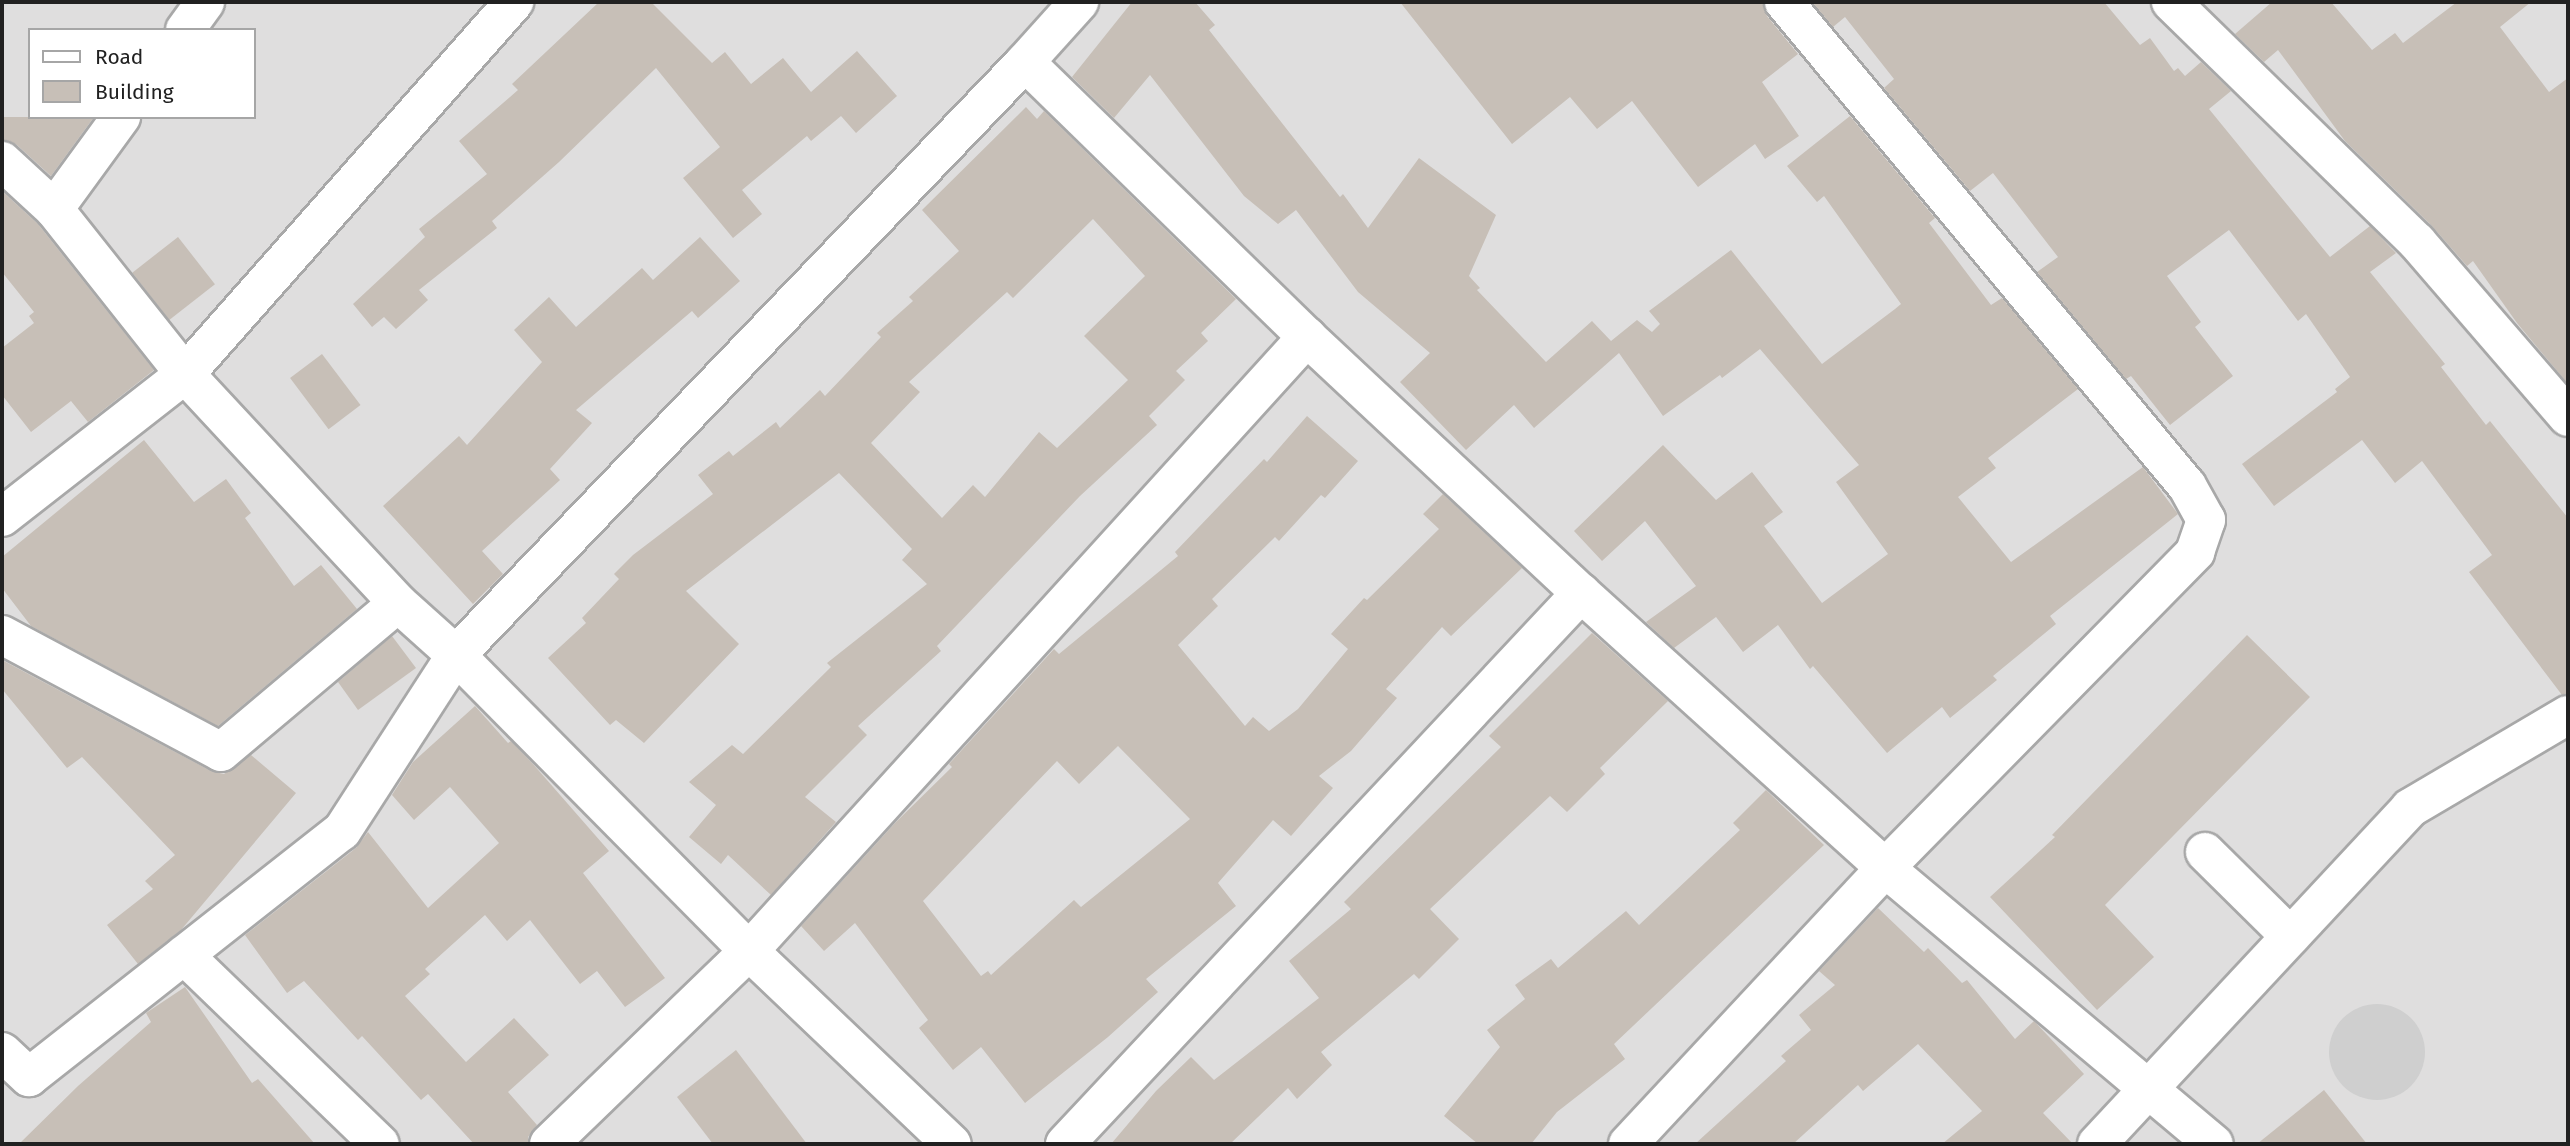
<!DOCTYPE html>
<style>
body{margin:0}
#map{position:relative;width:2570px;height:1146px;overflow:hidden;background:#f2f0e8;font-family:"Fira Sans",sans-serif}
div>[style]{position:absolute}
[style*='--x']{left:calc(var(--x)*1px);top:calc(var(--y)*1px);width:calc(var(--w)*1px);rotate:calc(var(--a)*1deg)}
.residential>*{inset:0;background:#dfdede}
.religious>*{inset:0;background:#cfcfcf}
.round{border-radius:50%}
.building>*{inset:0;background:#c7bfb7;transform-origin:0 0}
.roads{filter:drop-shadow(2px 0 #a8a8a8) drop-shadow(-2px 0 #a8a8a8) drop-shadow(0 2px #a8a8a8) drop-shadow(0 -2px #a8a8a8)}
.minor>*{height:38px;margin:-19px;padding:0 19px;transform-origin:19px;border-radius:19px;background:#fff}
span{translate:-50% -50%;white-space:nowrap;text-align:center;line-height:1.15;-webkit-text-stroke:5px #fff;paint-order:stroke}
.frame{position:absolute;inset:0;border:4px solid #212121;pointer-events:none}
.legend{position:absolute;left:28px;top:28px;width:228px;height:91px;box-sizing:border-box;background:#fff;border:2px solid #a6a6a6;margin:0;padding:9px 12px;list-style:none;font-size:21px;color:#212121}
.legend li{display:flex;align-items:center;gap:14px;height:35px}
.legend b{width:35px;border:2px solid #a6a6a6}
</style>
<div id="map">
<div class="residential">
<div style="clip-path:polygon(evenodd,2px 2px,2568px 2px,2568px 1144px,2px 1144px,2px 2px,30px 30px,254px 30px,254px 117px,30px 117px,30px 30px)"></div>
</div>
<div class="religious">
<div class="round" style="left:2329px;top:1004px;width:96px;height:96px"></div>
</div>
<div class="building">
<div style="clip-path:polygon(599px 2px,651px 2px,712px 63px,725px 52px,751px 84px,783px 58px,811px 92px,857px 51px,897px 96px,856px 133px,841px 116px,811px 141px,807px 136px,742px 190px,762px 214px,733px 238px,683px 178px,720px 147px,656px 68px,559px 162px,492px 221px,497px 228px,419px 290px,428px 300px,396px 329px,384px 317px,372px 327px,353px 304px,425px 237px,419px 229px,487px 174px,459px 141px,518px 90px,512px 84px)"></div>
<div style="clip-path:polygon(1132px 2px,1195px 2px,1215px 25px,1209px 30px,1340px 197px,1343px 194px,1368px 228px,1419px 158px,1496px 215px,1469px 276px,1480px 288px,1477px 290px,1546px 362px,1592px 321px,1611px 341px,1637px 320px,1652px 332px,1660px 324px,1649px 311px,1731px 250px,1822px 364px,1895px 309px,1901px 304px,1824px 196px,1817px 202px,1787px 166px,1850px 116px,1935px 218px,1929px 223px,1991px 305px,2002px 298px,2078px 389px,1988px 458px,1996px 468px,1958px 497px,2011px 562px,2143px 467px,2178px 514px,2050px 616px,2056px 624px,1993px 676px,1997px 680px,1950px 718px,1942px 707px,1887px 753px,1813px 666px,1810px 669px,1778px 625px,1743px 652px,1716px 617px,1674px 648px,1646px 622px,1696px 586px,1645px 521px,1602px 561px,1574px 531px,1663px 445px,1716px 500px,1752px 472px,1783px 512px,1764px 526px,1822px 603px,1888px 554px,1836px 482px,1859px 465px,1760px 349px,1722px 378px,1720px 375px,1663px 416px,1619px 353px,1534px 428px,1514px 405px,1466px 450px,1400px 382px,1430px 353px,1358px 292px,1296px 210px,1278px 224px,1244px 196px,1150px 75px,1114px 118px,1072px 77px)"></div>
<div style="clip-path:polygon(1400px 2px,1763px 2px,1767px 16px,1798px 54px,1762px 82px,1799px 136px,1765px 159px,1755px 144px,1698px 187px,1632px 101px,1597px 129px,1570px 97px,1512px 144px)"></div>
<div style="clip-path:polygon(1812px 2px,2104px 2px,2140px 45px,2150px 38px,2174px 71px,2178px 68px,2185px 76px,2201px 62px,2231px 91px,2209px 109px,2330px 257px,2370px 226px,2396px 253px,2370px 272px,2445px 364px,2441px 367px,2486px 425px,2490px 421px,2568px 518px,2568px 693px,2562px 695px,2469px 572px,2492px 555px,2422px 461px,2395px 483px,2362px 440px,2274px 506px,2242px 464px,2337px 392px,2335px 389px,2350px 377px,2306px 314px,2298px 321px,2229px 230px,2167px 276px,2201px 322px,2195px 327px,2233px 376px,2170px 425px,2131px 376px,2126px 379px,2037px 272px,2058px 257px,1993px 173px,1970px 191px,1884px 88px,1894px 79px,1845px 17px,1833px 27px)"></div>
<div style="clip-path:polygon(2272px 2px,2331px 2px,2372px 50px,2395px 33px,2403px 43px,2457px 2px,2531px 2px,2500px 27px,2549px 92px,2568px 78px,2568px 384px,2517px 323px,2473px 261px,2467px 266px,2432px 226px,2345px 141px,2278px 50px,2264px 62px,2235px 34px)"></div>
<div style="clip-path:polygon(evenodd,1026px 107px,1037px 119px,1044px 111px,1236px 299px,1201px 333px,1208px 341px,1176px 371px,1185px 380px,1149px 416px,1157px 425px,1080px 496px,937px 646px,941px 651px,858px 726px,867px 735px,805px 797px,836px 822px,771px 895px,728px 855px,721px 864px,689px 837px,716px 805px,689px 782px,732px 745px,743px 754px,831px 667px,827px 663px,927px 584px,902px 560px,912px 549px,839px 473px,686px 591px,739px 644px,644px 743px,616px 720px,610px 725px,548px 658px,586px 623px,582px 618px,619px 579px,614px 574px,633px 555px,713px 494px,698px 475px,729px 451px,733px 456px,776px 422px,780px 428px,820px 390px,825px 396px,881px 337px,877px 333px,913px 301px,909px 297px,959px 251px,922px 210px,1026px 107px,1093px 219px,1145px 276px,1084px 336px,1128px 380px,1057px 448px,1039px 432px,985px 497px,973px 485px,942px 518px,871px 443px,920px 392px,909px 382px,1007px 292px,1013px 298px,1093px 219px)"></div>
<div style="clip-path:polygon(2px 117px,94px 117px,51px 176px,17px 145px,2px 140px)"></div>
<div style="clip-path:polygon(2px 191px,38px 224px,154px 370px,88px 422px,71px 401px,31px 432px,2px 395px,2px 348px,34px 323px,29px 316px,34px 312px,2px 272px)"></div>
<div style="left:178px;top:237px;width:60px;height:58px;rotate:52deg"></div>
<div style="clip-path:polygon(700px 237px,740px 281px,698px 318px,692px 311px,576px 410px,592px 423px,550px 469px,560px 480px,482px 551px,503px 574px,473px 604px,383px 506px,459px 436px,467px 445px,542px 362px,514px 330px,549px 297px,576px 327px,642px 268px,653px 280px)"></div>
<div style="left:322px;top:354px;width:64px;height:40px;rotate:53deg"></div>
<div style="clip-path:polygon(evenodd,1307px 416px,1358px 461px,1325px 498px,1321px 495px,1279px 541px,1275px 537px,1212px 599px,1218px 606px,1178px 645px,1245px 726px,1253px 717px,1269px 731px,1298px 709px,1348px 649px,1331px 634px,1364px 598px,1367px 600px,1439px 529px,1423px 514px,1443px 494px,1522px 568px,1451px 636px,1442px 627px,1386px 689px,1397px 698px,1351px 751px,1319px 776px,1333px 788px,1291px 836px,1273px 820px,1218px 883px,1236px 906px,1146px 979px,1158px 992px,1108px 1037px,1025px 1103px,981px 1047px,953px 1070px,919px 1028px,928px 1020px,855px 923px,824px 951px,801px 926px,895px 823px,952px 767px,949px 764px,1054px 649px,1059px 654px,1178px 556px,1175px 552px,1264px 459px,1267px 462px,1307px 416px,1118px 746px,1190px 819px,1081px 907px,1074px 900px,991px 975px,988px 971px,981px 976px,923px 901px,1057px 761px,1079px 784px,1118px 746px)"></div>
<div style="clip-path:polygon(144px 440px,194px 502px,226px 479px,251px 513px,245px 518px,294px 586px,321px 565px,357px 609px,218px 726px,31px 626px,2px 588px,2px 557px)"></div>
<div style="clip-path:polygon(1592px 633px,1668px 701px,1600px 768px,1605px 774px,1567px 812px,1550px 796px,1430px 909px,1459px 939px,1419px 979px,1414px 974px,1321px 1052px,1332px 1065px,1297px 1099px,1288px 1088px,1230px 1144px,1111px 1144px,1156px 1091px,1191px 1057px,1214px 1080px,1319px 998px,1289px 961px,1351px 909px,1344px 902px,1501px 747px,1489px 736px)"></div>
<div style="clip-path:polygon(2247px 635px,2310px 697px,2105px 905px,2154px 957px,2097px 1010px,1990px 897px,2055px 837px,2052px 835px)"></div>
<div style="clip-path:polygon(392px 636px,416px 668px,358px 710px,338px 682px)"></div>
<div style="clip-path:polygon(2px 660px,211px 771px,224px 774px,251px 755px,296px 793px,181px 930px,138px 964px,107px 925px,153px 889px,145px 881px,175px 855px,82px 757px,67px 768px,2px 689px)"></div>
<div style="clip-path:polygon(475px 706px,508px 743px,511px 741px,533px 764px,609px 851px,583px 873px,665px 978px,625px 1007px,597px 971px,580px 984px,530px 920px,507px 941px,485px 915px,425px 969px,430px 974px,405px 996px,466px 1062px,514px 1018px,549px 1055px,508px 1092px,537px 1125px,528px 1137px,528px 1144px,474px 1144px,428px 1094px,421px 1100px,362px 1036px,358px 1040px,304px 981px,287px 993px,245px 935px,356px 848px,368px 832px,428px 908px,499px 843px,450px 787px,414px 820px,392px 795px,413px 762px)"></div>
<div style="clip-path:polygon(1766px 790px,1824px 845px,1614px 1044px,1625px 1059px,1557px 1112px,1531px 1144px,1478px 1144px,1444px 1116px,1500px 1047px,1487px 1030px,1525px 999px,1515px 985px,1551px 959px,1558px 968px,1626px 911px,1639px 925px,1740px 830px,1733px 823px)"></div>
<div style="clip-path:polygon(1878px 908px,1924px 952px,1928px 948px,1962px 983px,1967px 980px,2015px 1039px,2034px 1021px,2084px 1074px,2043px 1113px,2073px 1144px,1942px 1144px,1982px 1111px,1918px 1044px,1863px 1091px,1858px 1085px,1793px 1144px,1695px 1144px,1786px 1061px,1781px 1056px,1811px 1030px,1799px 1015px,1835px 985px,1819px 971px)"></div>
<div style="clip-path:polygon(185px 987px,252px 1083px,258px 1079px,315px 1144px,19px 1144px,78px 1086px,151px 1022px,146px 1013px)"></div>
<div style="clip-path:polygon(736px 1050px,807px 1144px,713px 1144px,677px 1097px)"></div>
<div style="clip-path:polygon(2324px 1090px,2367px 1144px,2257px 1144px)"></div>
</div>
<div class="roads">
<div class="minor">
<div style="--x:2171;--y:2;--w:344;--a:44.3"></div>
<div style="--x:2417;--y:242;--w:231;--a:49.2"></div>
<div style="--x:185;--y:30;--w:34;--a:-54"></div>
<div style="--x:1025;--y:62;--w:81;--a:-48"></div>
<div style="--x:2;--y:161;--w:71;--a:42.7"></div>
<div style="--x:54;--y:209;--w:211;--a:51.6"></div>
<div style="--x:185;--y:374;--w:313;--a:47.1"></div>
<div style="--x:398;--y:603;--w:78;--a:41.9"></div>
<div style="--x:456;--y:655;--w:416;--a:45.3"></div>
<div style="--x:749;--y:951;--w:280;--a:43.6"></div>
<div style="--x:54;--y:209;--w:114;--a:-53.9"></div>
<div style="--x:2;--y:517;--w:232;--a:-38"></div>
<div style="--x:185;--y:374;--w:497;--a:-48.5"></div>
<div style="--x:2;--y:635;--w:248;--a:28.1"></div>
<div style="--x:221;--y:752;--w:231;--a:-40.1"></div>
<div style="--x:2205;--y:852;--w:120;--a:44.7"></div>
<div style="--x:184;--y:955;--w:272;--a:44"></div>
<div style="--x:2;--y:1052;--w:37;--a:43"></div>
<div style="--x:29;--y:1077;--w:398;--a:-38.2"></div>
<div style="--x:342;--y:831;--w:210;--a:-57.1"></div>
<div style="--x:456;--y:655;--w:822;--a:-46.18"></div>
<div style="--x:1025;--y:62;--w:394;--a:44.3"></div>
<div style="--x:1307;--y:337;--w:375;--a:43.1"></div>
<div style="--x:1581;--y:593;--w:410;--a:42.1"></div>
<div style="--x:1885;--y:868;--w:429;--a:40"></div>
<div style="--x:549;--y:1144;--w:278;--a:-44"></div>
<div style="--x:749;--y:951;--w:830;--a:-47.74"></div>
<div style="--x:1065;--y:1144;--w:755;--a:-46.88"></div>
<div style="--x:1628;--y:1144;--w:377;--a:-47"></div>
<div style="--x:1885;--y:868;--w:443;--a:-45.5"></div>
<div style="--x:2195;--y:552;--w:34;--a:-71"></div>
<div style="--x:2206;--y:520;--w:39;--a:-119"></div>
<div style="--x:2187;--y:486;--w:630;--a:-129.78"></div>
<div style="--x:2097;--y:1144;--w:459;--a:-47"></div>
<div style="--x:2410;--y:808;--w:183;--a:-30.5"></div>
</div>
</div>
<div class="frame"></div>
<ul class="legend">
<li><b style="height:9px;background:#fff"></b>Road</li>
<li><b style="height:19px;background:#c7bfb7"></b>Building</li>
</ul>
</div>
